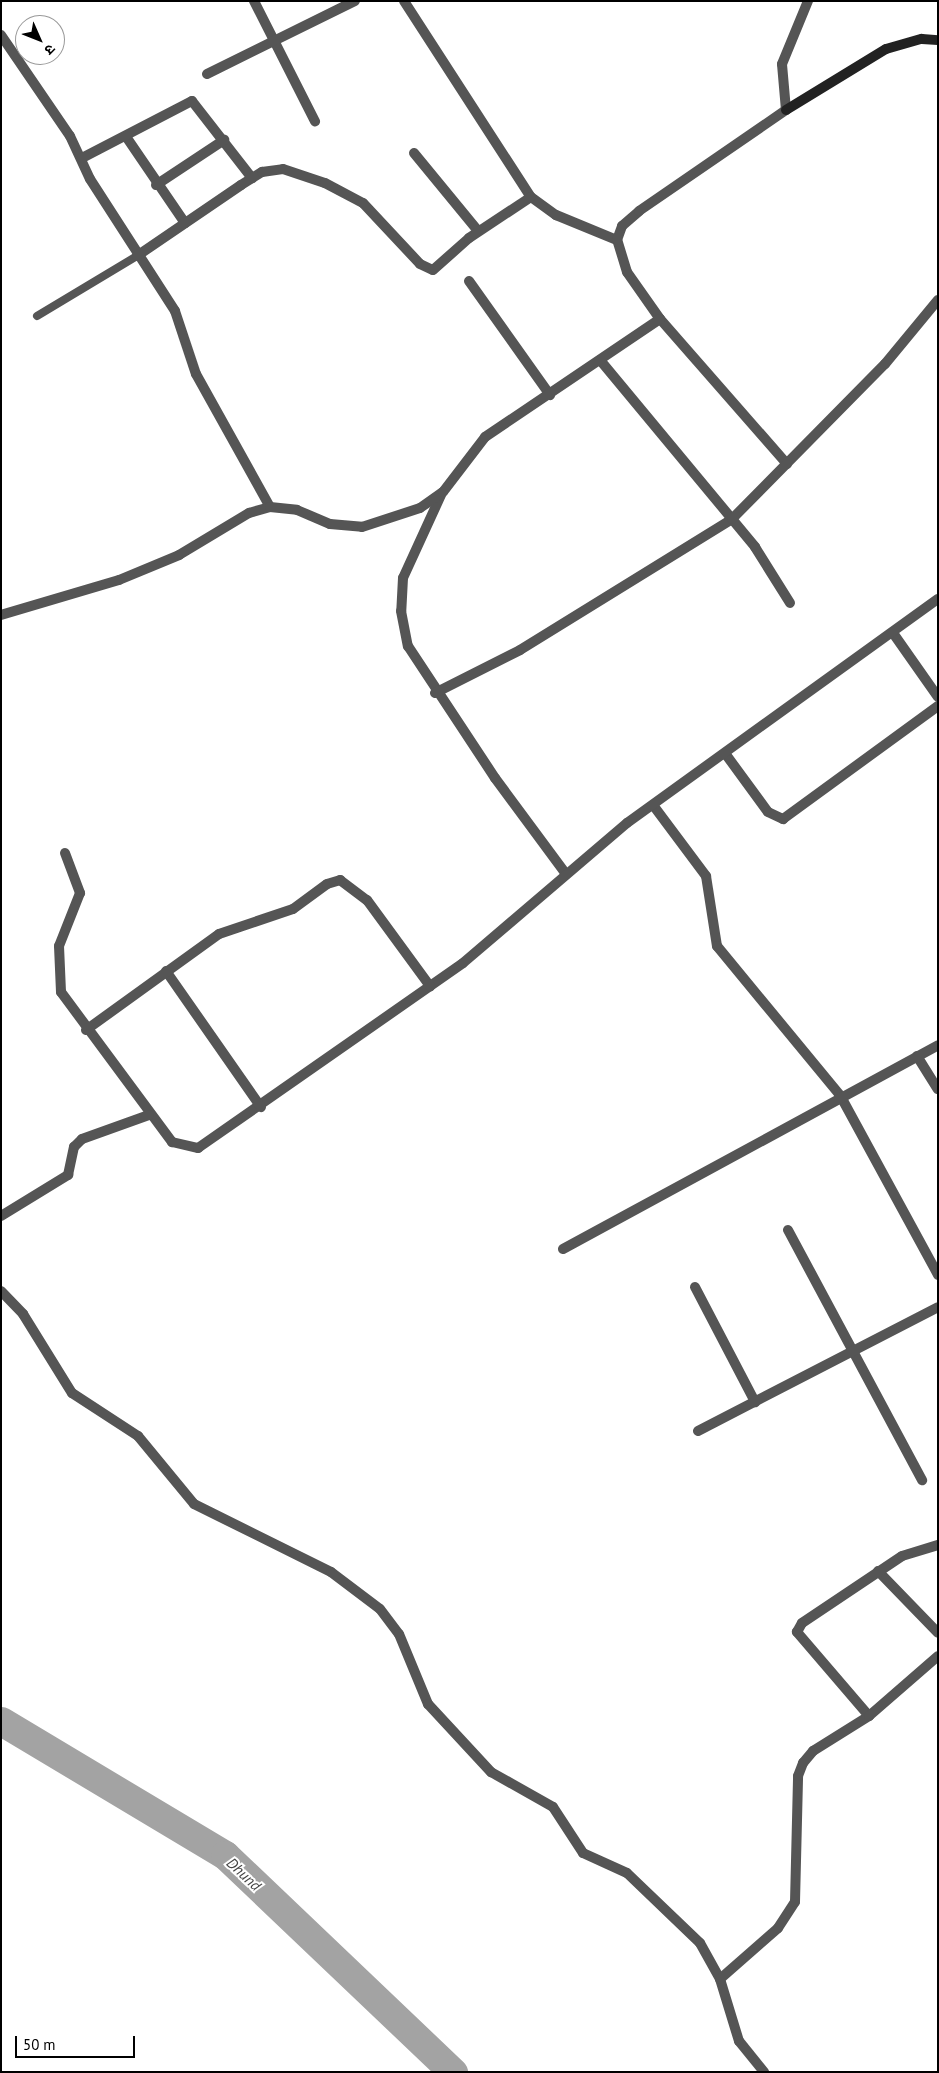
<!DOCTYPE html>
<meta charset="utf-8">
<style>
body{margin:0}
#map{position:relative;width:939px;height:2073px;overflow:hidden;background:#fff;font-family:"PT Sans","Noto Sans Devanagari",sans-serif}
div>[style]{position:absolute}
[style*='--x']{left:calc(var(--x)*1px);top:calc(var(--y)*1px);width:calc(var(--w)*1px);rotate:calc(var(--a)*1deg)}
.river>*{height:29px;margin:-14.5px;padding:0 14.5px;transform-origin:14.5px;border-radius:14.5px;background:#a3a3a3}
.lane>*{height:8px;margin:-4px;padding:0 4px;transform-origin:4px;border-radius:4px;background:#555}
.street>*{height:10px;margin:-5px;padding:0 5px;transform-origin:5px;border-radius:5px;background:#555}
.secondary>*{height:10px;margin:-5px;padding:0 5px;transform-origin:5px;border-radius:5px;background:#222}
span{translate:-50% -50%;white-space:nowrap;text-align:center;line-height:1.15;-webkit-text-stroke:4px #fff;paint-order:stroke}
.water-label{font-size:15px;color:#444;font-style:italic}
.frame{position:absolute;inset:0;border:2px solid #000;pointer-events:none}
.north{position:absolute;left:15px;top:15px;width:50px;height:50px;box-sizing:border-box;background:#fff;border:1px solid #999;border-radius:50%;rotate:134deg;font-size:14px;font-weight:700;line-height:20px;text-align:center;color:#000}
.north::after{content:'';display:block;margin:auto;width:18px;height:22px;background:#000;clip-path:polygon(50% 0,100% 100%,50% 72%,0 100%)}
.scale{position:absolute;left:15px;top:2036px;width:120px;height:22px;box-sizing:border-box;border:2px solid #000;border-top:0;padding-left:6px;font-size:15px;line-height:18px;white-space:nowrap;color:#000;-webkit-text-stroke:4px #fff;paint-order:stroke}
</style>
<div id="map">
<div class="river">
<div style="--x:1;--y:1721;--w:261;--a:30.9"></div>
<div style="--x:225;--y:1855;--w:315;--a:43.6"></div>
</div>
<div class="lane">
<div style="--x:37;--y:316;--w:117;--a:-31"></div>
</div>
<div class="street">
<div style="--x:254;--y:1;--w:135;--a:63.1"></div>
<div style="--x:404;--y:1;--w:234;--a:57.1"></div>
<div style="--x:531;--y:197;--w:31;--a:36"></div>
<div style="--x:556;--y:215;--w:66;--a:22.3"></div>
<div style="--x:1;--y:35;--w:122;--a:55.7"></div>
<div style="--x:70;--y:136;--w:47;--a:65.1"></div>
<div style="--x:90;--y:179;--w:157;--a:57.2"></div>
<div style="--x:175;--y:311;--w:66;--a:71.6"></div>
<div style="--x:196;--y:374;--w:152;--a:60.9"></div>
<div style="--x:207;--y:74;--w:165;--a:-26.3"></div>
<div style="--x:127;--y:138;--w:103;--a:55.7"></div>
<div style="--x:414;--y:153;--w:101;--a:50.6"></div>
<div style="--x:82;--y:158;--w:124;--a:-27.4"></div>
<div style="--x:192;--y:101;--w:98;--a:52.1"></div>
<div style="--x:156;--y:185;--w:82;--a:-33.5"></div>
<div style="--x:137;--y:256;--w:126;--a:-34.3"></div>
<div style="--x:241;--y:185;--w:25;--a:-32"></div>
<div style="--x:262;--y:172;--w:21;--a:-8"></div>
<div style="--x:283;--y:169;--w:44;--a:18.4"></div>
<div style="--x:325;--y:183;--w:43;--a:27.8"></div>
<div style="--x:363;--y:203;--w:83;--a:46.9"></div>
<div style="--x:420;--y:264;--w:14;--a:25"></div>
<div style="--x:433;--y:270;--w:48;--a:-41.6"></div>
<div style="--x:469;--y:238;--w:74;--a:-33.5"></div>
<div style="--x:469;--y:281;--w:140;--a:54.6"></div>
<div style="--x:600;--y:360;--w:243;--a:50.3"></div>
<div style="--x:755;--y:547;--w:66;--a:58"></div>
<div style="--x:787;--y:464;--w:193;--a:-131.2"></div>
<div style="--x:660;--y:319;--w:57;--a:-125.1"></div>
<div style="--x:627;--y:272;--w:34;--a:-107"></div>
<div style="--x:617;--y:240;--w:15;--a:-70"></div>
<div style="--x:622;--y:226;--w:23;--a:-41"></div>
<div style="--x:639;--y:211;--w:178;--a:-34.5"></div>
<div style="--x:786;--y:110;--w:46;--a:-95"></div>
<div style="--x:782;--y:64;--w:68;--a:-67.6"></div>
<div style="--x:441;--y:495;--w:91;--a:114.6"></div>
<div style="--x:403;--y:578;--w:33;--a:93"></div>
<div style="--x:401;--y:611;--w:36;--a:79"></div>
<div style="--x:408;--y:646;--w:158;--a:56.6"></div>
<div style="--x:495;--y:778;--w:119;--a:53.5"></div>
<div style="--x:1;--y:615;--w:123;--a:-16.5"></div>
<div style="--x:119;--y:580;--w:65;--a:-22.6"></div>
<div style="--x:179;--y:555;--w:82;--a:-31"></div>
<div style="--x:249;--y:513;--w:22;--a:-16"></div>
<div style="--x:270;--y:507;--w:27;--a:6"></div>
<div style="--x:297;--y:510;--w:36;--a:23"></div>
<div style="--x:330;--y:524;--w:32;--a:5"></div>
<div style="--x:362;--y:527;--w:61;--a:-18.1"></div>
<div style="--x:420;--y:508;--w:28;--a:-35"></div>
<div style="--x:443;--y:492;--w:69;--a:-52.6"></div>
<div style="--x:485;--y:437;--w:211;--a:-34"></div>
<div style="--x:893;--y:633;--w:78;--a:54.9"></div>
<div style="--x:435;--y:693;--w:95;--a:-26.8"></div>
<div style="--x:520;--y:650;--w:249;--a:-31.7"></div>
<div style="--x:732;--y:519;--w:218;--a:-45.4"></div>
<div style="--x:885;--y:364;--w:83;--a:-50.4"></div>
<div style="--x:727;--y:756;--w:69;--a:53.8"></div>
<div style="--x:768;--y:812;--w:17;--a:25"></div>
<div style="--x:783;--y:819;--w:192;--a:-36.1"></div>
<div style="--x:653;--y:805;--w:89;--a:53.3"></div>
<div style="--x:706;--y:876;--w:71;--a:81.1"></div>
<div style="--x:717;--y:946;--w:193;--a:50.5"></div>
<div style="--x:840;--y:1095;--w:205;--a:61.4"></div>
<div style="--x:65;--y:853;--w:43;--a:69.4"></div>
<div style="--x:80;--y:893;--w:57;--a:111.6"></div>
<div style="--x:59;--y:946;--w:46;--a:87.5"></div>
<div style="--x:61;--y:992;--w:187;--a:53.5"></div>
<div style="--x:172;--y:1142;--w:27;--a:13"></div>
<div style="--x:198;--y:1148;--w:323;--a:-34.9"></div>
<div style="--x:463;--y:963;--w:216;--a:-40.5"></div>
<div style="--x:627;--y:823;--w:383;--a:-35.8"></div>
<div style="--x:166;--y:971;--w:166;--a:55.1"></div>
<div style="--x:86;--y:1030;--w:164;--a:-35.8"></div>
<div style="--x:219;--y:934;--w:78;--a:-18.7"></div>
<div style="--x:293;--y:909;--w:42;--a:-36.3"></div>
<div style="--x:327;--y:884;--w:14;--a:-17"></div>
<div style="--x:340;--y:880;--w:34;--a:37"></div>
<div style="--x:367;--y:900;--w:107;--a:53.8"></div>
<div style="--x:917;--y:1056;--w:39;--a:58"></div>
<div style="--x:1;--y:1216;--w:79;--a:-31.5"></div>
<div style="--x:68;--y:1175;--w:29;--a:-78"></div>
<div style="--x:74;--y:1147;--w:11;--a:-45"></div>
<div style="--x:82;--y:1139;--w:71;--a:-19.7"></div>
<div style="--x:788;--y:1230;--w:284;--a:61.8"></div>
<div style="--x:563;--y:1249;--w:427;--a:-28.5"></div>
<div style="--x:695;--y:1287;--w:130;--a:62.4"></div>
<div style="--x:1;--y:1291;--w:32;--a:46"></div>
<div style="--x:23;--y:1314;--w:93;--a:58.2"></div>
<div style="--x:72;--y:1393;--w:79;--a:33.1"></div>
<div style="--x:138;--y:1436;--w:88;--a:50.5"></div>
<div style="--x:194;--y:1504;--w:153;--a:26.4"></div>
<div style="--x:331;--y:1572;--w:61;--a:37.1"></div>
<div style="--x:380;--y:1609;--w:31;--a:53"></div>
<div style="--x:399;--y:1634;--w:76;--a:67.5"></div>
<div style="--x:428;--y:1704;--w:93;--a:47.2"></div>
<div style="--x:491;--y:1772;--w:71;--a:29.4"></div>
<div style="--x:553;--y:1807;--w:55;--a:56.9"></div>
<div style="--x:583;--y:1853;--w:48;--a:24.4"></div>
<div style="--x:627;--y:1873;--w:101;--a:43.8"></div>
<div style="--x:700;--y:1943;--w:41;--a:60.9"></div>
<div style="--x:720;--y:1979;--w:65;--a:73"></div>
<div style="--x:739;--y:2041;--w:40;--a:51"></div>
<div style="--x:698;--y:1431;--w:270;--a:-27.3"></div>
<div style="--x:878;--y:1571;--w:86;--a:45.9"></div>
<div style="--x:869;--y:1716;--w:111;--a:-130.6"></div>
<div style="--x:797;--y:1632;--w:10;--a:-61"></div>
<div style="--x:802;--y:1623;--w:120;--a:-33.8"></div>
<div style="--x:902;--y:1556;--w:38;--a:-17"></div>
<div style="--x:720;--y:1979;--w:77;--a:-41.3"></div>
<div style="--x:778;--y:1928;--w:31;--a:-57"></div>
<div style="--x:795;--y:1902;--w:126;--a:-88.6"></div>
<div style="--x:798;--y:1776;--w:14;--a:-69"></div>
<div style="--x:803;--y:1763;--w:16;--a:-50"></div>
<div style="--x:813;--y:1751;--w:66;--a:-32"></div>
<div style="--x:869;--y:1716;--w:91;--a:-41"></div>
</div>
<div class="secondary">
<div style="--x:786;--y:110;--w:117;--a:-31.4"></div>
<div style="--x:886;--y:49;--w:37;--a:-16"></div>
<div style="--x:922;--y:39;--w:16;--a:4"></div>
</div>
<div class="water-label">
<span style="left:244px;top:1874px;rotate:43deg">Dhund</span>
</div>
<div class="frame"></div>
<div class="north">उ</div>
<div class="scale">50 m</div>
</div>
